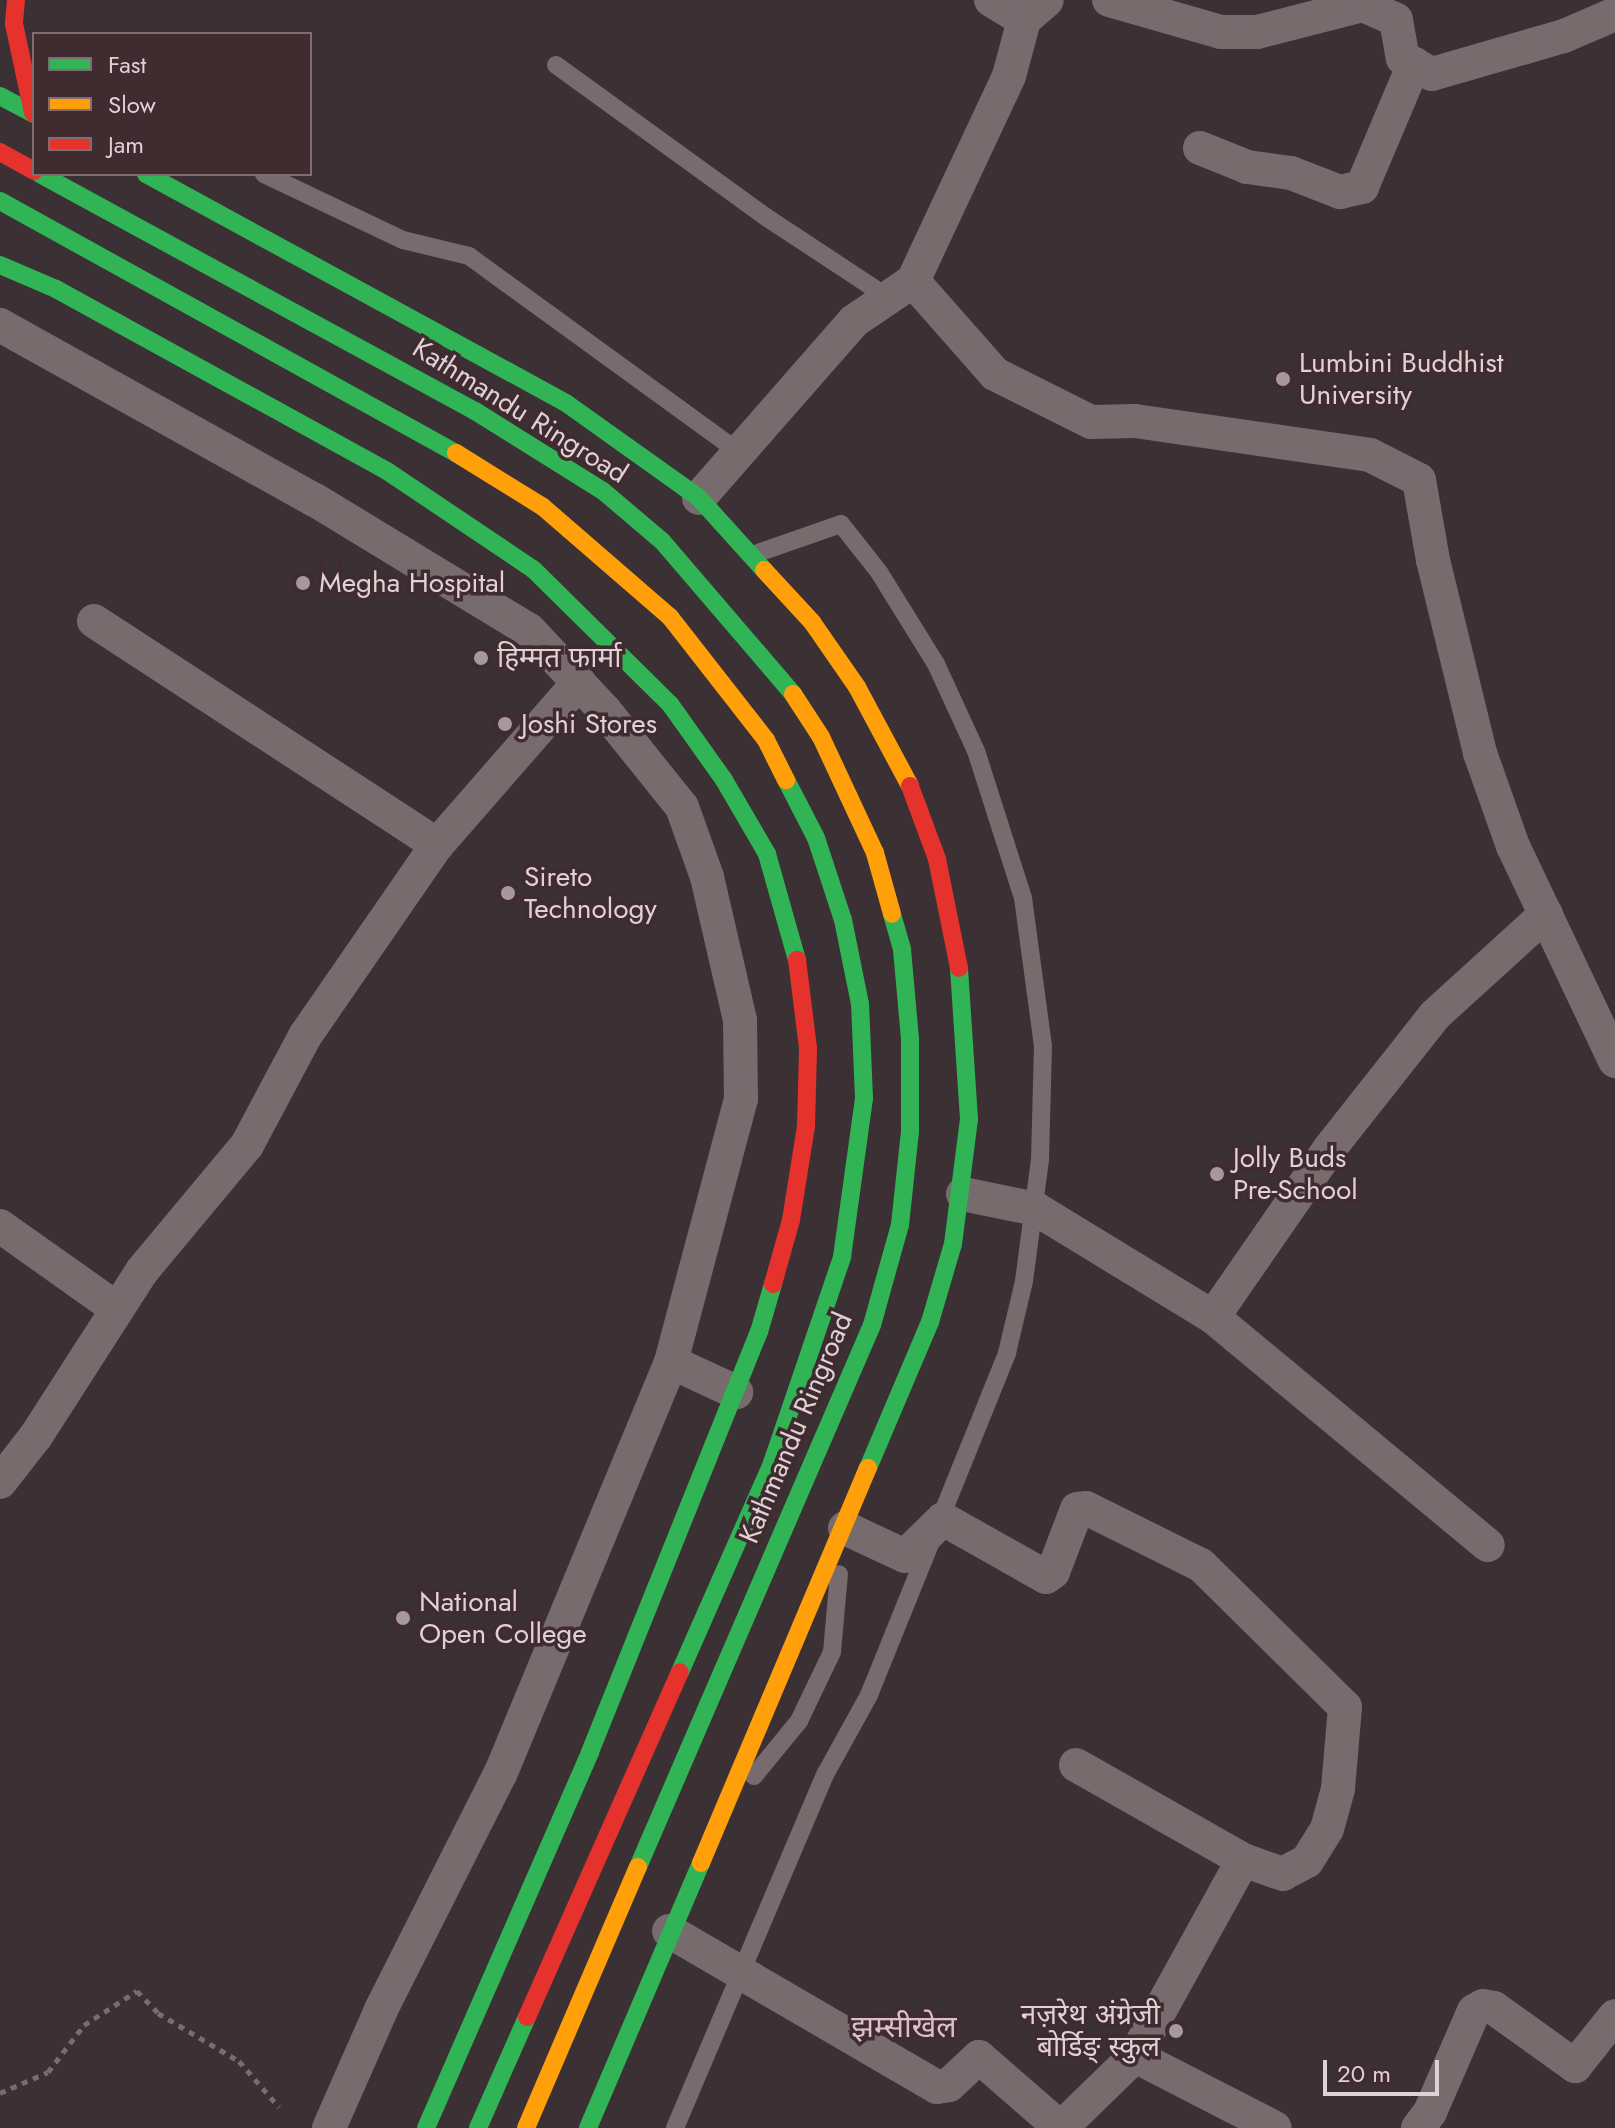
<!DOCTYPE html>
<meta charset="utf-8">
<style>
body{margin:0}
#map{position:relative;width:1615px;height:2128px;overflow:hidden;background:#3b3033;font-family:Jost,"Noto Sans Devanagari",sans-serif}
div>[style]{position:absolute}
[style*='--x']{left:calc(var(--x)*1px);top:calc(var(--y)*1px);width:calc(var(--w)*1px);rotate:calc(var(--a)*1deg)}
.path>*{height:5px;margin-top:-2.5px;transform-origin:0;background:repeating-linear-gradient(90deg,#776c6f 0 6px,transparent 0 12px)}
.lane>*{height:18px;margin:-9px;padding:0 9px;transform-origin:9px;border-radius:9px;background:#786b6e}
.street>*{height:34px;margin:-17px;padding:0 17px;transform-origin:17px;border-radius:17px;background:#786b6e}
.fast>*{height:18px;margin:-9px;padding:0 9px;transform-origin:9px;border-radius:9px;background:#30b455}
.slow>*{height:18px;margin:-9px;padding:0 9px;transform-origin:9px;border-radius:9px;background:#ff9f0a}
.jam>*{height:18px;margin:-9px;padding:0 9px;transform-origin:9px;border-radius:9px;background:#e5322d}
.dots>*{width:22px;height:22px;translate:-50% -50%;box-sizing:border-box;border:4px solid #402b31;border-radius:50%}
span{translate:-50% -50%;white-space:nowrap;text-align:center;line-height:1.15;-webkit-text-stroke:7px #402b31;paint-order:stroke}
.poi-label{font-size:28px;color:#dfd1d4}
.left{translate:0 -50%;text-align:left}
.right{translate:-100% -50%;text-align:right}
.street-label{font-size:28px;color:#dfd1d4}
.neighbourhood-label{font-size:30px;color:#dbc0c7}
.legend{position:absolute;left:32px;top:32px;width:280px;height:144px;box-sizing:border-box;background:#402b31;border:2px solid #806d72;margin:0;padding:10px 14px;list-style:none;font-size:24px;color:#dfd1d4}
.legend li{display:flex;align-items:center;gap:16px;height:40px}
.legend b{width:40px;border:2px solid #806d72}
.scale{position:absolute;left:1323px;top:2060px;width:116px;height:36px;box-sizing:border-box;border:4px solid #dfd1d4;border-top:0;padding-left:10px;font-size:24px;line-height:28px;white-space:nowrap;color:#dfd1d4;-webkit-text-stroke:6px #402b31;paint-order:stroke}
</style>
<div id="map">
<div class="path">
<div style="--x:0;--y:2093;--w:52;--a:-23.6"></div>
<div style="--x:48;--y:2072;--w:59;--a:-52.5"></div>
<div style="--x:84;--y:2025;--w:63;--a:-32.7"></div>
<div style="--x:137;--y:1991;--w:30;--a:46"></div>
<div style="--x:158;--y:2013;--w:94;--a:30.7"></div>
<div style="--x:239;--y:2061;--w:61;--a:49"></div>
</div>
<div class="lane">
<div style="--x:556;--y:65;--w:259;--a:35.9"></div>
<div style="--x:766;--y:217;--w:147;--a:33.4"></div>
<div style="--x:264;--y:174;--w:154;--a:25.4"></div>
<div style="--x:403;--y:240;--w:68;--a:13.6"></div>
<div style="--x:469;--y:256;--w:334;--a:36"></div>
<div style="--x:754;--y:1776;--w:71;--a:-50.7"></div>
<div style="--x:799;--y:1721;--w:76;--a:-64.4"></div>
<div style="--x:832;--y:1652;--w:78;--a:-84.9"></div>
<div style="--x:675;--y:2128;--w:386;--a:-67"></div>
<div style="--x:826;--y:1773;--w:89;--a:-61.1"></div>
<div style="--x:869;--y:1695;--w:369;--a:-68"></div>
<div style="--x:1007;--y:1353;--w:74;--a:-76.7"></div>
<div style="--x:1024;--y:1281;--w:122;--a:-82.5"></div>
<div style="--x:1040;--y:1160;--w:114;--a:-88.5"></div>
<div style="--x:1043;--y:1046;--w:149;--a:-97.7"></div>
<div style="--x:1023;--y:898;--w:154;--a:-107.7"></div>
<div style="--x:976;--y:751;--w:96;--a:-114.7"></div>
<div style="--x:936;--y:664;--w:108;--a:-121.8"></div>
<div style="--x:879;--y:572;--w:61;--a:-128.4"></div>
<div style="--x:841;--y:524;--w:91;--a:160.8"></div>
</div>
<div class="street">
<div style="--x:991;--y:0;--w:39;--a:31"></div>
<div style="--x:1109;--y:0;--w:116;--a:15.9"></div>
<div style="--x:1221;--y:32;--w:36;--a:0"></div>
<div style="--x:1257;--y:32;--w:109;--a:-14.3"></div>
<div style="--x:1363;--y:5;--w:36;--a:24"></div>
<div style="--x:1396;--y:20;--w:39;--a:80"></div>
<div style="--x:1403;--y:58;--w:33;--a:29"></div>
<div style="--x:1432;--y:74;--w:137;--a:-16.1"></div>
<div style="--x:1564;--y:36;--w:56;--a:-23.3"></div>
<div style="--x:1200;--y:148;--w:51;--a:22"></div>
<div style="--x:1247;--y:167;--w:44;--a:7.8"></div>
<div style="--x:1291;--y:173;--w:53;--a:21.2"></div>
<div style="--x:1340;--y:192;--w:23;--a:-13"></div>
<div style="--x:1362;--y:187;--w:134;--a:-67.1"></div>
<div style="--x:913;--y:281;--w:124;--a:48.6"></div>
<div style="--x:995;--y:374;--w:107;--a:26.6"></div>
<div style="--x:1091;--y:422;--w:44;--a:-1.3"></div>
<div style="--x:1135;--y:421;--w:237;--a:8.2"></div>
<div style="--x:1370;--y:455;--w:55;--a:27"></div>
<div style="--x:1419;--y:480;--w:81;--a:80.1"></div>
<div style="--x:1433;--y:560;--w:199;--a:76.3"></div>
<div style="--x:1480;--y:753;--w:99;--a:70.5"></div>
<div style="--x:1513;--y:846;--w:238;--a:64.6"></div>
<div style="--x:0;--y:325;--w:360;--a:29.1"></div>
<div style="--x:315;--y:500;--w:250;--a:31.3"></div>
<div style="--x:529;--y:630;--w:111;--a:46.8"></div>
<div style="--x:605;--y:711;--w:123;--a:51.3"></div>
<div style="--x:682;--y:807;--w:74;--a:70.3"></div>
<div style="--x:707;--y:877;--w:147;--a:77"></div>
<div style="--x:740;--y:1020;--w:79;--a:89.3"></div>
<div style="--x:741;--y:1099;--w:272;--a:104.9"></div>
<div style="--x:671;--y:1362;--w:446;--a:112.5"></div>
<div style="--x:500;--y:1774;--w:264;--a:116.8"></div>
<div style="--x:381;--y:2010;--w:129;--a:113.8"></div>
<div style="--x:699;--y:498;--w:235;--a:-48.8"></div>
<div style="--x:854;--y:321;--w:71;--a:-34.1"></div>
<div style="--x:913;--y:281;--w:226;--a:-64.9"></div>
<div style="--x:1009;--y:76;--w:58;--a:-75"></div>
<div style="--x:1024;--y:20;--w:30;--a:-41"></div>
<div style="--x:94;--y:621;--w:410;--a:33.1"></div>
<div style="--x:963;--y:1194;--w:75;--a:11.6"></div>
<div style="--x:1036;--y:1209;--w:207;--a:31.4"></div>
<div style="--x:1213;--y:1317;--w:357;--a:39.7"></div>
<div style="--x:0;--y:1226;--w:142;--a:35.3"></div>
<div style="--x:1213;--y:1317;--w:206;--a:-55.3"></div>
<div style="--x:1330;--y:1148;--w:169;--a:-51.7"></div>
<div style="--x:1435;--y:1015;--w:150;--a:-42.3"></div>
<div style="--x:671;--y:1362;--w:72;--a:24.8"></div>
<div style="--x:0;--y:1482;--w:58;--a:-52"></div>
<div style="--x:36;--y:1436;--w:196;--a:-57.3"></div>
<div style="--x:142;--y:1271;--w:164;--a:-50.2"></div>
<div style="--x:247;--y:1145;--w:123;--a:-62"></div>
<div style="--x:305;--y:1036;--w:232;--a:-55.4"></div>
<div style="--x:437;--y:845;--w:216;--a:-48.9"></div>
<div style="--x:845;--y:1528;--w:66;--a:25"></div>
<div style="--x:905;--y:1556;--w:53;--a:-44.2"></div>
<div style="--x:943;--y:1519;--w:118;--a:29.4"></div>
<div style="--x:1046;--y:1577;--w:9;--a:-36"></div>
<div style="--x:1053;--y:1572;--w:67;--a:-69.1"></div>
<div style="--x:1077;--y:1509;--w:9;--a:-6"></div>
<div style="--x:1086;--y:1508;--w:128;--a:26.4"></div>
<div style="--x:1201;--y:1565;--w:202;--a:44.6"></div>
<div style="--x:1345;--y:1707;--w:82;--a:94.9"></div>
<div style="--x:1338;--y:1789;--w:41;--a:105.4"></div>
<div style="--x:1327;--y:1829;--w:38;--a:122"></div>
<div style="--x:1307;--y:1861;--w:27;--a:152"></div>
<div style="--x:1283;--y:1874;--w:42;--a:-160.7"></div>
<div style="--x:1243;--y:1860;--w:224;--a:118.9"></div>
<div style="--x:1076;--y:1765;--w:192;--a:29.6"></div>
<div style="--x:669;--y:1931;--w:310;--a:30.2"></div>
<div style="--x:937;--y:2087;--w:12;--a:-9"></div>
<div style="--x:949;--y:2085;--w:41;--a:-43"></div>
<div style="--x:979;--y:2057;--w:101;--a:41"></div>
<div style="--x:1055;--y:2123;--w:10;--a:6"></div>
<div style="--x:1065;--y:2124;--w:98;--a:-44.2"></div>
<div style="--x:1135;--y:2056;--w:157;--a:27.2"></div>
<div style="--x:1418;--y:2128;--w:20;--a:-53"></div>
<div style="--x:1430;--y:2112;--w:110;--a:-66.5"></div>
<div style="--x:1474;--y:2011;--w:10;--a:-29"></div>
<div style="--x:1483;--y:2006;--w:11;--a:10"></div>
<div style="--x:1494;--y:2008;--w:100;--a:35.6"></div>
<div style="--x:1575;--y:2066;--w:64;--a:-51.3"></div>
</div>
<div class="fast">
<div style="--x:0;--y:96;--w:38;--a:28"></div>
<div style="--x:40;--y:174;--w:495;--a:28.6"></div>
<div style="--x:475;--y:411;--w:151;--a:32"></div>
<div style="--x:603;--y:491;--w:77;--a:40.3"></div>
<div style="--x:662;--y:541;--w:201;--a:49.4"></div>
<div style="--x:146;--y:174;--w:478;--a:28.6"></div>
<div style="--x:566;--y:403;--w:163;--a:35.5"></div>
<div style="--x:699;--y:498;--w:97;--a:47.9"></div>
<div style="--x:0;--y:201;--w:521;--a:28.93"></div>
<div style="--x:0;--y:265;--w:61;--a:23.2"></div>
<div style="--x:56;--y:289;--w:378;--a:28.8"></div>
<div style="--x:387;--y:471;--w:176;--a:33.9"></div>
<div style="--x:533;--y:569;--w:192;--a:44.6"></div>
<div style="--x:670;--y:704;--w:93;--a:54.6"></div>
<div style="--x:724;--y:780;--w:86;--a:59.8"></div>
<div style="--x:767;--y:854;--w:110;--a:74.2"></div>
<div style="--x:868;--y:1468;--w:159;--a:-67"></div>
<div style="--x:930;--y:1322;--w:81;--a:-73.6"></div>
<div style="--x:953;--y:1244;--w:126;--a:-82.7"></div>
<div style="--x:969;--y:1119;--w:151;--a:-93.8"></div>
<div style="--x:680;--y:1672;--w:228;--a:-66.2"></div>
<div style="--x:772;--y:1463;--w:218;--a:-71.2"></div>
<div style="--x:842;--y:1257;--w:161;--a:-82.1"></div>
<div style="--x:864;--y:1098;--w:94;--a:-92.4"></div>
<div style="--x:860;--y:1004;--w:86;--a:-101.4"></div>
<div style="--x:843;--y:920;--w:86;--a:-108.2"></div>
<div style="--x:816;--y:838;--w:65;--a:-117.3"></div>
<div style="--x:638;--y:1867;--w:590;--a:-66.65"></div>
<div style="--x:872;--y:1325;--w:104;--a:-74.4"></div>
<div style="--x:900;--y:1225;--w:94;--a:-83.9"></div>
<div style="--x:910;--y:1132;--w:93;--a:-90"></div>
<div style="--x:910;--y:1039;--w:90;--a:-95.1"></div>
<div style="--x:902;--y:949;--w:36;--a:-106"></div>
<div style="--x:426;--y:2128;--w:410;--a:-66.4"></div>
<div style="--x:590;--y:1752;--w:453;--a:-68.1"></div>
<div style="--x:759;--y:1332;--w:50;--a:-73.7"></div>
<div style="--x:478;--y:2128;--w:121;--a:-66.2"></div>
<div style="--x:588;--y:2128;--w:288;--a:-66.9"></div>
</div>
<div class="slow">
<div style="--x:456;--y:453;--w:102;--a:31.8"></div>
<div style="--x:543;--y:507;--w:168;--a:40.9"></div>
<div style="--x:670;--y:617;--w:156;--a:52"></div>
<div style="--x:766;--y:740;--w:45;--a:63.4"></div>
<div style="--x:764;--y:570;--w:71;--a:47.3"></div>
<div style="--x:812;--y:622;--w:79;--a:55.3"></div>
<div style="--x:857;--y:687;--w:112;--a:61.8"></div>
<div style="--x:793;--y:694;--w:51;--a:56.9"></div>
<div style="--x:821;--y:737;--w:128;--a:65"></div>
<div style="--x:875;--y:853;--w:63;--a:74.4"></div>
<div style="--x:701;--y:1863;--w:429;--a:-67.1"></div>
<div style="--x:526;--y:2128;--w:284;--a:-66.8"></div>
</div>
<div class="jam">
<div style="--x:16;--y:0;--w:24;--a:95"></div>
<div style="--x:14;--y:24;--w:91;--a:77.9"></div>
<div style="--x:0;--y:152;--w:39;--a:29"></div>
<div style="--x:910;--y:786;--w:78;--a:69.7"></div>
<div style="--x:937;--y:859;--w:111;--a:78.6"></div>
<div style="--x:773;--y:1284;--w:66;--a:-74.3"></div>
<div style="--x:791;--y:1220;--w:95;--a:-80.9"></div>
<div style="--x:806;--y:1126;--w:78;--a:-88.5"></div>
<div style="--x:808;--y:1048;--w:89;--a:-97.1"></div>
<div style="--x:527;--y:2017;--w:377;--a:-66.1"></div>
</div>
<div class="dots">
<div style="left:1283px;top:379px;background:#a6999c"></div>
<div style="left:303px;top:583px;background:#a6999c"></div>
<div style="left:481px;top:658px;background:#a6999c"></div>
<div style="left:505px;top:724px;background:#a6999c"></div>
<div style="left:508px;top:893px;background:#a6999c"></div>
<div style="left:1217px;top:1174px;background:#a6999c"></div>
<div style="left:403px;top:1618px;background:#a6999c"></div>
<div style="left:1176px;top:2031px;background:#a6999c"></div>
</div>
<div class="poi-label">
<span class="left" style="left:1299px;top:379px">Lumbini Buddhist<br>University</span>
<span class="left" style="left:319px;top:583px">Megha Hospital</span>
<span class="left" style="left:497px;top:658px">हिम्मत फार्मा</span>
<span class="left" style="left:521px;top:724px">Joshi Stores</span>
<span class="left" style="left:524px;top:893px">Sireto<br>Technology</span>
<span class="left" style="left:1233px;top:1174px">Jolly Buds<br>Pre-School</span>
<span class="left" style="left:419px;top:1618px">National<br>Open College</span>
<span class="right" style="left:1160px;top:2031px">नज़रेथ अंग्रेजी<br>बोर्डिङ् स्कुल</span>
</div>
<div class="street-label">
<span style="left:520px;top:411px;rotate:32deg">Kathmandu Ringroad</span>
<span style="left:796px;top:1428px;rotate:-67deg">Kathmandu Ringroad</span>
</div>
<div class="neighbourhood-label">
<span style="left:904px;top:2027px">झम्सीखेल</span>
</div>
<ul class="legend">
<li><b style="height:10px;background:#30b455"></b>Fast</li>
<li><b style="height:10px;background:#ff9f0a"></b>Slow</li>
<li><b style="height:10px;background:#e5322d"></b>Jam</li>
</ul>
<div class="scale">20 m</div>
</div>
